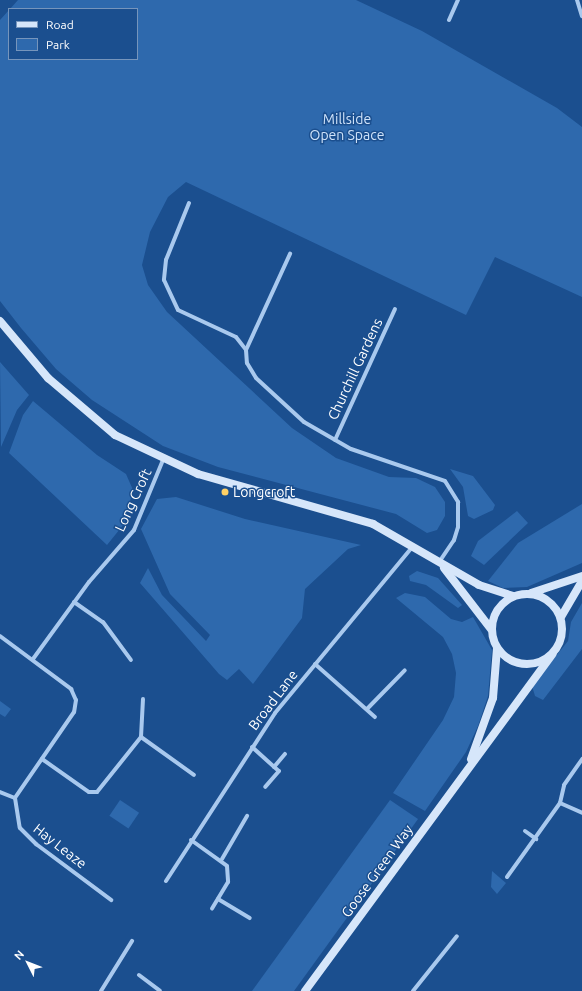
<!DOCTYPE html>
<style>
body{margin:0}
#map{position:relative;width:582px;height:991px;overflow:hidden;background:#1b4f8f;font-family:Ubuntu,sans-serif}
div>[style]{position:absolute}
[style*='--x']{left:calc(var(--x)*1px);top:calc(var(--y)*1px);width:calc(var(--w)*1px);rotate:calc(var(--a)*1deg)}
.green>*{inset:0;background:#2e69ad;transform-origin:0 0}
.street>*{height:4px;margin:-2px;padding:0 2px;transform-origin:2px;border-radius:2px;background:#a9c9ee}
.secondary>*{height:8px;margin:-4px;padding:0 4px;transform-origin:4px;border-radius:4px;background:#d6e6fa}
.secondary>.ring{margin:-4px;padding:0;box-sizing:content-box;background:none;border:8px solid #d6e6fa;border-radius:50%}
.dots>*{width:11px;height:11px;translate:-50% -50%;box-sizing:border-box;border:2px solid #1b4f8f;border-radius:50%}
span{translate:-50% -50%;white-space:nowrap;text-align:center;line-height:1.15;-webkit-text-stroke:3px #1b4f8f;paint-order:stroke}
.park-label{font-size:14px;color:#cfe3fa}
.street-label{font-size:14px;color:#fff}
.poi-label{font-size:14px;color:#fff}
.left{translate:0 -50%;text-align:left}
.legend{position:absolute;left:8px;top:8px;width:130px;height:52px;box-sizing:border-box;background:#1b4f8f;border:1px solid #7695bc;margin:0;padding:5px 7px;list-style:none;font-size:12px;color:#fff}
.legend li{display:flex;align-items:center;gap:8px;height:20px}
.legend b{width:20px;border:1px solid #7695bc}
.north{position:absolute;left:8px;top:943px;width:40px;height:40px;-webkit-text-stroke:3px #1b4f8f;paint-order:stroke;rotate:312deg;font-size:11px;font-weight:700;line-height:16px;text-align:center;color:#fff}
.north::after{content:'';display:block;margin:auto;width:14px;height:18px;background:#fff;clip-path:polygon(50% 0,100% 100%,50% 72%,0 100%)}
</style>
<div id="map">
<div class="green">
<div style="clip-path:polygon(18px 0,356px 0,422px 31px,557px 108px,582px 127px,582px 297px,495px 257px,466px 315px,186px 182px,168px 197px,150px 232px,142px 265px,148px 285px,167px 312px,292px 428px,336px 458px,389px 477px,416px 478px,435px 487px,445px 502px,445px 516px,437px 530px,427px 533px,396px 514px,218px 467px,163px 446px,92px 400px,56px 369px,21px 328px,0 301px,0 20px,9px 10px,9px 59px,137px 59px,137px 9px,10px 9px)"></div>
<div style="clip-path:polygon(0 362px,29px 395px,17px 410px,1px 447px)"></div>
<div style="clip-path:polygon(33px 401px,97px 455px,126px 474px,133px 490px,124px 524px,107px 545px,9px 453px,23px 415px)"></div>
<div style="clip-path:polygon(450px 469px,473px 476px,495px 505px,493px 510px,474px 519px,468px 516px,463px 487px)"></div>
<div style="clip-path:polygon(176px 497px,245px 519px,361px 545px,348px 549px,305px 589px,302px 618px,253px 684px,239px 669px,227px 680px,219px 674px,140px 583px,148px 568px,162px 595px,206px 641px,210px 635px,170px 594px,141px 529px,157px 499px)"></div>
<div style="clip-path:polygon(582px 504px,582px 563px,527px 587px,503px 588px,488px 581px,518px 543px)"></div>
<div style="clip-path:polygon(517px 511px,528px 523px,484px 565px,471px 556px,478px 541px)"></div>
<div style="clip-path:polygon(417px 571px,438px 578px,462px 605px,458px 608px,426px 585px,410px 581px,409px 576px)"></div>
<div style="clip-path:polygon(405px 593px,425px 597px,451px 619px,462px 622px,473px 617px,492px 650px,488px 696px,478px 726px,466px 752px,425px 811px,393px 793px,443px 720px,454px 697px,456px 673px,452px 654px,443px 637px,396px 598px)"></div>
<div style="clip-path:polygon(582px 603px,582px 649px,543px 700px,535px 696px,532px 686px,568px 641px,571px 622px)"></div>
<div style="clip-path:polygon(0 701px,11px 709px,5px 717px,0 714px)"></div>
<div style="left:120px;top:800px;width:23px;height:19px;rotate:34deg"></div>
<div style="clip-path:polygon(390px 800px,418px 819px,375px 879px,294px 991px,252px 991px)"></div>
<div style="clip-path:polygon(492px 871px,506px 883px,497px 894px,491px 887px)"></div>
</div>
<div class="street">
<div style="--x:577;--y:0;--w:17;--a:73"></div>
<div style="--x:449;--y:20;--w:22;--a:-66"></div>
<div style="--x:189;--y:203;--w:61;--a:112"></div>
<div style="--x:166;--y:260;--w:20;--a:96"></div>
<div style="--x:164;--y:280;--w:33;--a:65"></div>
<div style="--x:178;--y:310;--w:64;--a:25"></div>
<div style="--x:236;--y:337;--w:16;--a:52"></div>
<div style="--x:246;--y:350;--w:13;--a:86"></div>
<div style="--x:247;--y:363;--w:17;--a:59"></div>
<div style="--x:256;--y:378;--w:65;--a:42.5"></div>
<div style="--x:304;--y:422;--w:54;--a:29.9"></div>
<div style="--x:351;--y:449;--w:99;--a:18.8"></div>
<div style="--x:445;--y:481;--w:25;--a:58"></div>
<div style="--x:458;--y:502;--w:25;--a:90"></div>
<div style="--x:458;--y:527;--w:14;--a:107"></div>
<div style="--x:454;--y:540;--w:27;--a:124"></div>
<div style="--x:246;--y:350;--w:106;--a:-65.4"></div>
<div style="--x:335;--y:440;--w:144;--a:-65.4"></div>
<div style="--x:74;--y:602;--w:35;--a:35"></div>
<div style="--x:103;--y:622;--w:47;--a:53.6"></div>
<div style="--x:0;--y:636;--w:89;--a:36.7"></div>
<div style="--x:71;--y:689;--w:12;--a:66"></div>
<div style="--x:76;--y:700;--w:12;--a:99"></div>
<div style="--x:74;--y:712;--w:104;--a:124.5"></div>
<div style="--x:15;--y:798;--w:30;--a:81"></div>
<div style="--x:20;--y:828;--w:23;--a:45"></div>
<div style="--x:36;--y:844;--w:94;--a:36.7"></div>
<div style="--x:33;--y:659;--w:95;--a:-54"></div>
<div style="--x:89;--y:582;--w:69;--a:-49.1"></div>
<div style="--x:134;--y:530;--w:76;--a:-67.5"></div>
<div style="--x:315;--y:664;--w:80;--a:41.5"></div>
<div style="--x:367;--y:709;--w:54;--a:-45.7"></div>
<div style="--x:141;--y:737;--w:65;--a:35.6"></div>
<div style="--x:252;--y:747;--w:36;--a:42"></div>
<div style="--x:279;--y:771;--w:21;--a:131"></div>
<div style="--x:42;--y:759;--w:57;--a:35.1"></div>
<div style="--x:89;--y:792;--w:8;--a:0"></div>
<div style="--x:97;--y:792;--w:70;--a:-51.3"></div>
<div style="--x:141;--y:737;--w:38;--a:-87"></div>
<div style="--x:274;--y:767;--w:17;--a:-50"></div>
<div style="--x:0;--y:792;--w:16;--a:22"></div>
<div style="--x:560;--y:803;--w:24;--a:24"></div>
<div style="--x:525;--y:831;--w:14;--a:36"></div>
<div style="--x:191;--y:840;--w:44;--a:35.8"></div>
<div style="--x:227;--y:866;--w:16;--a:86"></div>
<div style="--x:228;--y:882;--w:31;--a:121"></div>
<div style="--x:222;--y:859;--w:50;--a:-59.8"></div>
<div style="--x:507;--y:877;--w:91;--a:-54.4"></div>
<div style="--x:560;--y:803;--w:18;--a:-77"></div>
<div style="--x:564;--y:785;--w:32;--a:-55"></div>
<div style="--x:166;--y:881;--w:200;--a:-57"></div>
<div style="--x:275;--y:713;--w:217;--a:-50.4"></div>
<div style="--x:218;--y:899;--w:37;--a:31"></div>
<div style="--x:139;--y:975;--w:26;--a:37"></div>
<div style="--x:101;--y:991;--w:59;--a:-58.2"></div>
<div style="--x:413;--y:991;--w:70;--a:-51.3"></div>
</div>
<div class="secondary">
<div style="--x:0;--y:321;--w:75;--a:49.9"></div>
<div style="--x:48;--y:378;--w:88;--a:40.4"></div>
<div style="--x:115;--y:435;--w:92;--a:25.2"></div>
<div style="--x:198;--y:474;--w:182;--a:15.9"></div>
<div style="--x:373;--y:524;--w:122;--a:29.9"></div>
<div style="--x:479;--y:585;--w:36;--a:18"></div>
<div style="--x:444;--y:568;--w:77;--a:52.4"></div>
<div style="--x:531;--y:593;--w:54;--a:-18.4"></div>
<div class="ring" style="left:492px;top:594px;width:62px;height:62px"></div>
<div style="--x:561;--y:617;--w:42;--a:-59.7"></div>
<div style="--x:471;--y:759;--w:65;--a:-70.2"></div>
<div style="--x:493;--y:698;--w:50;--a:-85.4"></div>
<div style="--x:305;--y:991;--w:418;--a:-53.7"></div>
</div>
<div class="dots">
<div style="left:225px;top:492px;background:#ffd166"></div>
</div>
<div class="park-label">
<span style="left:347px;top:127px">Millside<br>Open Space</span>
</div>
<div class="street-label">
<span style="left:355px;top:369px;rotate:-65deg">Churchill Gardens</span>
<span style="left:133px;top:500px;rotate:-65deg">Long Croft</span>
<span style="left:273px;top:700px;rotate:-53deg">Broad Lane</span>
<span style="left:60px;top:846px;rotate:38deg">Hay Leaze</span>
<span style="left:377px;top:871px;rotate:-54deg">Goose Green Way</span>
</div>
<div class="poi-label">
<span class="left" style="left:233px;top:492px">Longcroft</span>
</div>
<ul class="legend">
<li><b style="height:5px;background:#d6e6fa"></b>Road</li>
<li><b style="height:11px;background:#2e69ad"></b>Park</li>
</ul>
<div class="north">N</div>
</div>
